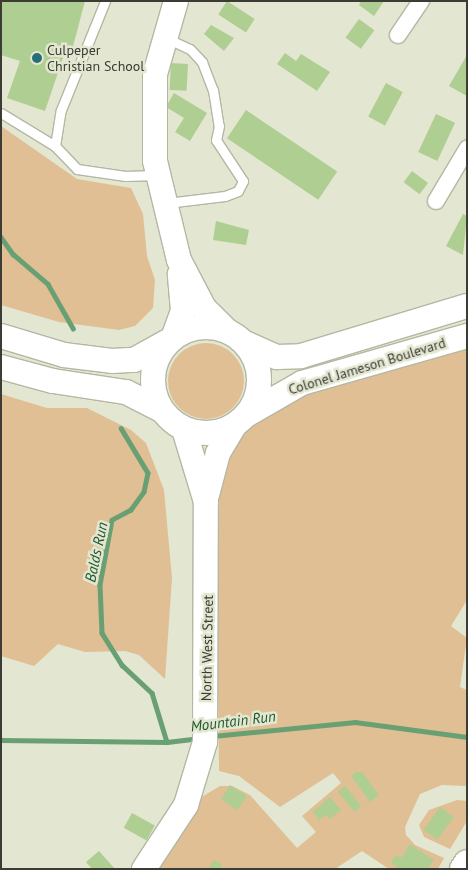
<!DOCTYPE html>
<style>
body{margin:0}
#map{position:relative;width:468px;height:870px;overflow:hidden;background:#e3e6d1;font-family:"PT Sans",sans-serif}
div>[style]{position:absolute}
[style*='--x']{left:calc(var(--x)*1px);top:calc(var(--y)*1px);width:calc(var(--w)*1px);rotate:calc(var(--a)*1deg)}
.green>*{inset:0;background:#e0bf94}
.round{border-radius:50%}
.stream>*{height:4.5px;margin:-2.25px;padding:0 2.25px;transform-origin:2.25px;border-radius:2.25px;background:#69a073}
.building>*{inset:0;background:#afce92;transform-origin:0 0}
.roads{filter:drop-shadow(1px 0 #b5b7a3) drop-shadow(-1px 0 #b5b7a3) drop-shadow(0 1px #b5b7a3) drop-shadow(0 -1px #b5b7a3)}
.lane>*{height:9px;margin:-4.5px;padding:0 4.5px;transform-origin:4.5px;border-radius:4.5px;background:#fff}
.street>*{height:16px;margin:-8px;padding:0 8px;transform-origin:8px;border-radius:8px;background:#fff}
.secondary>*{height:24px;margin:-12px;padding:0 12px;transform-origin:12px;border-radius:12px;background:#fff}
.secondary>.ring{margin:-12px;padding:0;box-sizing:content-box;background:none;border:24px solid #fff;border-radius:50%}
.primary>*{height:26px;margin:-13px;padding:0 13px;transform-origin:13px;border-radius:13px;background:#fff}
.dots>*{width:14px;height:14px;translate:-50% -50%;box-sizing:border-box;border:2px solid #e3e6d1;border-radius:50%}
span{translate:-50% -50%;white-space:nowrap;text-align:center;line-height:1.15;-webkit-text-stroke:5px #e3e6d1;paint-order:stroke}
.poi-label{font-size:14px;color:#3b3c34}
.left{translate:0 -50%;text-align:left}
.street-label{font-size:14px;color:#3b3c34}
.water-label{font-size:15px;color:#1d592d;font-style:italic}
.frame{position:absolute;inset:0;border:2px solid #3b3c34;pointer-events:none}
</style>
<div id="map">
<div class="green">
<div style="clip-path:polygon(1px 126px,77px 179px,131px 188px,143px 214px,147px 256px,155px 280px,153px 308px,135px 326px,119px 330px,59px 322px,1px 305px)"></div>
<div class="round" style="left:168px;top:343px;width:76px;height:76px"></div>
<div style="clip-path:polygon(467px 344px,467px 600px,451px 626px,467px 638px,460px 687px,467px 690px,467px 786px,442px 785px,420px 794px,405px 827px,406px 835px,415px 845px,444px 858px,438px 869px,389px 869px,362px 851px,335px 869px,152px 869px,200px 798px,220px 786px,232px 786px,250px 795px,297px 848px,316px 832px,302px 816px,341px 783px,333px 773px,280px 807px,239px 776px,219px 771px,216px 500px,232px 443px,282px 401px)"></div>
<div style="clip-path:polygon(1px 394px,47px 408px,87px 408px,131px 430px,146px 443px,164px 490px,172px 578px,165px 679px,139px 655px,125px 651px,85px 652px,58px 644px,34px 666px,1px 656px)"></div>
<div style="clip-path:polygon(457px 800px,467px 801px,467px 821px,450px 849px,424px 837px,419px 825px,429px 810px)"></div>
</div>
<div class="stream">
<div style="--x:1;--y:237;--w:21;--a:55"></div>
<div style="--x:13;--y:254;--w:46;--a:40.6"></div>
<div style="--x:48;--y:284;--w:51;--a:60.4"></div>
<div style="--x:121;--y:428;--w:52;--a:59"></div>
<div style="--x:148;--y:473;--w:19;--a:102"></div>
<div style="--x:144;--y:492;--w:22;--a:126"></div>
<div style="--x:131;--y:510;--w:21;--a:152"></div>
<div style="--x:112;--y:520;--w:66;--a:100.5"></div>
<div style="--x:100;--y:585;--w:48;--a:87.6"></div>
<div style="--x:102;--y:633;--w:38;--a:58"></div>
<div style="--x:122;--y:665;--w:41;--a:43"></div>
<div style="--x:152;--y:693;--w:51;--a:73"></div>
<div style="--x:213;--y:736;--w:143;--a:-5.6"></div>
<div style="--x:355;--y:722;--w:113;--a:7.6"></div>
<div style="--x:1;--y:740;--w:166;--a:0.7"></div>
<div style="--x:167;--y:742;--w:31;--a:-7"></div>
</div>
<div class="building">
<div style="clip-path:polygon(1px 1px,85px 1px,71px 54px,65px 52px,45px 111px,7px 98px,20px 61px,1px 55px)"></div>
<div style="left:227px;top:1px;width:33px;height:16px;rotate:33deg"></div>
<div style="clip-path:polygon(361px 1px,384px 1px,374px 16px,359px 5px)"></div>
<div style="left:359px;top:19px;width:19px;height:23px;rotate:36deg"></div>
<div style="clip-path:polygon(211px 25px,234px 38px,224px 51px,204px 34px)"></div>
<div style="clip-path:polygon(285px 53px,296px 61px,301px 54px,330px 72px,317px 91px,277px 64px)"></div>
<div style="clip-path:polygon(467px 55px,467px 96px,449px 86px)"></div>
<div style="left:171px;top:63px;width:17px;height:27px;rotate:3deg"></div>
<div style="left:386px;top:83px;width:19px;height:38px;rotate:28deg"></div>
<div style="clip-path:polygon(174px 93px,207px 113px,190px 141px,175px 132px,184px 118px,166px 107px)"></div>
<div style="left:246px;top:110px;width:110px;height:34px;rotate:34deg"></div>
<div style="left:436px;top:114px;width:21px;height:42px;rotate:25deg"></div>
<div style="left:412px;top:171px;width:20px;height:14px;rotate:37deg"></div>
<div style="clip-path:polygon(463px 214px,467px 216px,463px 255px,446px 246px)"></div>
<div style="clip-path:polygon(216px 221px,249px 230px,246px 245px,213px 240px)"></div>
<div style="clip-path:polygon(356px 772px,362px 772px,379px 795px,370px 802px,351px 776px)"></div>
<div style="left:230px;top:785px;width:20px;height:17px;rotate:33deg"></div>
<div style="left:345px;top:786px;width:26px;height:9px;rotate:51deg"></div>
<div style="clip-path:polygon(330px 797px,341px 810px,330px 819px,326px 815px,319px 820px,313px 812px)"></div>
<div style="left:440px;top:807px;width:17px;height:28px;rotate:36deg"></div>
<div style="left:132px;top:813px;width:26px;height:17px;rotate:29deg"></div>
<div style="clip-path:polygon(410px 844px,434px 860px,428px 869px,400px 869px,391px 863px,396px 855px,401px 858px)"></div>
<div style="clip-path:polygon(99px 851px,115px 869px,92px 869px,86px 862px)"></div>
<div style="clip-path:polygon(214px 860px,222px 865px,220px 869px,208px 869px)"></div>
</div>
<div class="roads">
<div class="lane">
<div style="--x:166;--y:38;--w:26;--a:25"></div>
<div style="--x:190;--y:49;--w:18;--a:47"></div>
<div style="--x:202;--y:62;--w:30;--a:69"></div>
<div style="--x:213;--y:90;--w:36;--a:81"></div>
<div style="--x:219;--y:126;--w:14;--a:102"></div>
<div style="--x:216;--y:140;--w:49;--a:56.6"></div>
<div style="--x:243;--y:181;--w:11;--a:117"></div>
<div style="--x:238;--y:191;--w:14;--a:159"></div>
<div style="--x:225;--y:196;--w:59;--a:173.2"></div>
<div style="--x:1;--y:113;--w:63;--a:31.4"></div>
<div style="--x:55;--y:146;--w:32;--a:46"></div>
<div style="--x:77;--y:169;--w:49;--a:8.3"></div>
<div style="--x:125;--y:176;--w:32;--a:-2"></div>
<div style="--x:55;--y:146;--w:36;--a:-81"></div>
<div style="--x:61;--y:110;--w:118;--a:-68"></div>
</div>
<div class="street">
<div style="--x:398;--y:35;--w:41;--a:-55.9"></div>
<div style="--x:436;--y:201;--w:61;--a:-59.2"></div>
</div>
<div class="secondary">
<div style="--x:176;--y:1;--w:76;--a:106"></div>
<div style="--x:155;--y:74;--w:87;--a:90"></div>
<div style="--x:155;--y:161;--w:102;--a:76.4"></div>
<div style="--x:179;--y:260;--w:54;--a:62.5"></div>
<div style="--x:204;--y:308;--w:33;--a:45"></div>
<div class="ring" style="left:153px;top:327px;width:82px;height:82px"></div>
<div style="--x:1;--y:336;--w:66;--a:16.8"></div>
<div style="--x:64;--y:355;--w:48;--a:7.1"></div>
<div style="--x:112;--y:361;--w:22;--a:-3"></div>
<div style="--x:134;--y:360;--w:38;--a:-29"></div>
<div style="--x:173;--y:338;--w:29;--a:-70"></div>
<div style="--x:183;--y:311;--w:37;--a:-95"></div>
<div style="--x:245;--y:343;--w:35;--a:24"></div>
<div style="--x:277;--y:357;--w:24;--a:-2"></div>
<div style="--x:301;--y:356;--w:173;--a:-16.8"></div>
<div style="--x:1;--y:367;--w:54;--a:15.1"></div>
<div style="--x:53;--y:381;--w:74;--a:8.6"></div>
<div style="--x:126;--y:392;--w:39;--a:27"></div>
<div style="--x:248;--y:414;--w:62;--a:-29.9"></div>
<div style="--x:302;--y:383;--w:172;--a:-15.9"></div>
<div style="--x:207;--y:495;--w:43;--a:-75.3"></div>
<div style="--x:218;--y:453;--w:33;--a:-59"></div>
<div style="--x:144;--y:869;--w:77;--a:-56.7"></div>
<div style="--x:186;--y:805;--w:66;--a:-73.2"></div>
<div style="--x:205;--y:742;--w:240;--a:-89.8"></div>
<div style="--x:206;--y:502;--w:76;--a:-106.8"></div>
</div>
<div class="primary">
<div style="--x:463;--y:869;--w:7;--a:-56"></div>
</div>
</div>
<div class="dots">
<div style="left:37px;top:58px;background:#256f77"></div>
</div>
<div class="poi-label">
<span class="left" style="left:47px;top:58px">Culpeper<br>Christian School</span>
</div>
<div class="street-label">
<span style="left:367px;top:366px;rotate:-17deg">Colonel Jameson Boulevard</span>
<span style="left:207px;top:648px;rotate:-89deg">North West Street</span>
</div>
<div class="water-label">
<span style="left:96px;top:552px;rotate:-78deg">Balds Run</span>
<span style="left:233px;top:721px;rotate:-7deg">Mountain Run</span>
</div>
<div class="frame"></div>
</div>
